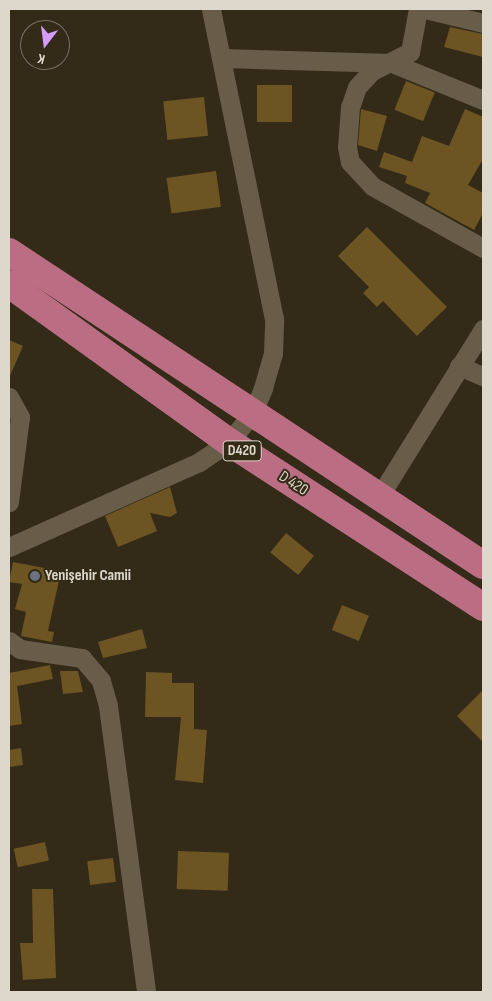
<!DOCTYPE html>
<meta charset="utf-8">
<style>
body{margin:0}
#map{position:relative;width:492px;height:1001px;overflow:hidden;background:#342a18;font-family:"Sofia Sans Condensed",sans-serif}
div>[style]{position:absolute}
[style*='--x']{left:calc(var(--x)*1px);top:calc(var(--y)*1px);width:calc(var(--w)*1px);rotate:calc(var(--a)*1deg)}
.building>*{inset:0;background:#6c5423;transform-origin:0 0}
.minor>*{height:19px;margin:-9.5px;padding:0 9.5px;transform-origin:9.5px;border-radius:9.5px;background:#685d49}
.highway>*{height:28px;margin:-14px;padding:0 14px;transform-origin:14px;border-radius:14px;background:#bb6e83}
.dots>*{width:14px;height:14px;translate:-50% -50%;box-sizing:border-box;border:2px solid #342a18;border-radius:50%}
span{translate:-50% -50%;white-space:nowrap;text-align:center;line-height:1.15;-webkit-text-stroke:4px #342a18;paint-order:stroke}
.shield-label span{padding:1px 4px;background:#342a18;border:1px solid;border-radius:4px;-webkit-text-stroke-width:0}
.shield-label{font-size:15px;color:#ddd7cc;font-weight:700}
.street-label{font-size:16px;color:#ddd7cc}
.poi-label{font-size:16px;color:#ddd7cc;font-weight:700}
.left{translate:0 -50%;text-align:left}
.frame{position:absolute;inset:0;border:10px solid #ddd7cc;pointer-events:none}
.north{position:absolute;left:20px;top:20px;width:50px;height:50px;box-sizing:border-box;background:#342a18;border:1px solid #786f60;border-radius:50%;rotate:195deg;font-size:14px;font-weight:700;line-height:20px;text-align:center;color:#ddd7cc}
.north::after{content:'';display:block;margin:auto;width:18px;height:22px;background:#d39cfd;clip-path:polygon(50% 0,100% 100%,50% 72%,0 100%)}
</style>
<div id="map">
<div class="building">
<div style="clip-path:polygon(450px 27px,483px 34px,483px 57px,444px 47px)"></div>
<div style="left:406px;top:81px;width:31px;height:31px;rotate:22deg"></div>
<div style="left:257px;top:85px;width:35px;height:37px"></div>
<div style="left:204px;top:97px;width:39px;height:41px;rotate:84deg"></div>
<div style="clip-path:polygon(361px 109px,387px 116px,377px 151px,358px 145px)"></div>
<div style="clip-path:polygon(465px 109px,483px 117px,483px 159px,468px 185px,483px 193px,483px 213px,474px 230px,425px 203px,430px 193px,405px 183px,407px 176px,379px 167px,384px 152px,412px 162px,422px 136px,449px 146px)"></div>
<div style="left:216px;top:171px;width:36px;height:50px;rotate:82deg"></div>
<div style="clip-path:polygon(367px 227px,447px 307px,417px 336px,383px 301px,377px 307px,363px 293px,369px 287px,338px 256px)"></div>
<div style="clip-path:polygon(9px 340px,23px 346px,9px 378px)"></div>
<div style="clip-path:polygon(170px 487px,177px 513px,170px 517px,150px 513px,157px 531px,118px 547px,105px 516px)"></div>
<div style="left:286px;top:533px;width:36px;height:25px;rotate:39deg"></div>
<div style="clip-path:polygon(13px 562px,61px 571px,48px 631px,54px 632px,52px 642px,21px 636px,26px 612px,15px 609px,22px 584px,9px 582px)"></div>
<div style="left:342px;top:605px;width:29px;height:27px;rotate:22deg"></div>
<div style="clip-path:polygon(142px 629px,147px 648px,103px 658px,98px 642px)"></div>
<div style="clip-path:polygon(50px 665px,53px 679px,17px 686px,22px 724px,9px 726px,9px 673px)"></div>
<div style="clip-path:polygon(60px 671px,78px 671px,83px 692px,63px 694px)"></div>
<div style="clip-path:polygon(146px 672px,172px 673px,172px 683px,194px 683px,194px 729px,207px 730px,203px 783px,175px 780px,181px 717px,145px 717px)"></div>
<div style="clip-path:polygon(483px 690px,483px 742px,457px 716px)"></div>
<div style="clip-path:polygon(21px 748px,23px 765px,9px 767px,9px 750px)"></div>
<div style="left:45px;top:842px;width:19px;height:32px;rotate:78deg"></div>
<div style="left:178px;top:851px;width:51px;height:38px;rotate:2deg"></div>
<div style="left:113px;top:858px;width:24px;height:26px;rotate:83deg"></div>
<div style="clip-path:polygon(32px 889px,53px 889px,56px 978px,23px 980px,20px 943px,33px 943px)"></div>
</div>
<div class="minor">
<div style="--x:418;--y:9;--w:44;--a:100.5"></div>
<div style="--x:410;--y:52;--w:42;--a:153.4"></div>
<div style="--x:372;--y:71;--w:22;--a:133"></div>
<div style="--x:357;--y:87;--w:21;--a:109"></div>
<div style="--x:350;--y:107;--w:40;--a:94.3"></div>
<div style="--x:347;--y:147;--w:15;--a:79"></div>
<div style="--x:350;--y:162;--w:33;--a:47"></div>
<div style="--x:372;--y:186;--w:127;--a:29.2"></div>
<div style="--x:425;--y:9;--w:60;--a:13.6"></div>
<div style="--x:223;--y:58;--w:169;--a:1.7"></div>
<div style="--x:392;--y:63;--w:98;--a:22.1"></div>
<div style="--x:459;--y:366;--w:26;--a:23"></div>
<div style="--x:9;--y:397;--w:23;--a:61"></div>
<div style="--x:20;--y:417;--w:86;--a:97.4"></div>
<div style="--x:379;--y:497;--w:198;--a:-58.2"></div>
<div style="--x:9;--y:547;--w:208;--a:-24.1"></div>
<div style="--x:199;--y:462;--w:36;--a:-34"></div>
<div style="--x:229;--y:442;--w:38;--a:-51"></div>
<div style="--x:253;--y:412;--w:26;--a:-67"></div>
<div style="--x:263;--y:388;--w:35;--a:-74"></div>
<div style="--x:273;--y:354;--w:35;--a:-88"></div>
<div style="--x:274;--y:319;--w:316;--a:-101.5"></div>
<div style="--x:9;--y:641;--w:14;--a:36"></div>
<div style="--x:20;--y:649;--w:63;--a:8.3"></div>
<div style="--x:82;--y:658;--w:30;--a:50"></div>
<div style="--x:101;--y:681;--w:26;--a:74"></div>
<div style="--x:108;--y:706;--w:289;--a:82.4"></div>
</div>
<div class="highway">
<div style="--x:9;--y:252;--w:568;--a:33.44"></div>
<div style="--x:9;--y:284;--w:271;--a:35.7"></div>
<div style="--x:229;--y:442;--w:303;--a:33"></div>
</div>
<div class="dots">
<div style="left:35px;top:576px;background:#6b7280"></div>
</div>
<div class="shield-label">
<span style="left:242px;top:451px">D420</span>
</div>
<div class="street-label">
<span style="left:293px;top:484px;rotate:33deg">D 420</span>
</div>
<div class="poi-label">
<span class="left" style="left:45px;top:576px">Yenişehir Camii</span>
</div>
<div class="frame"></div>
<div class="north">K</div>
</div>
